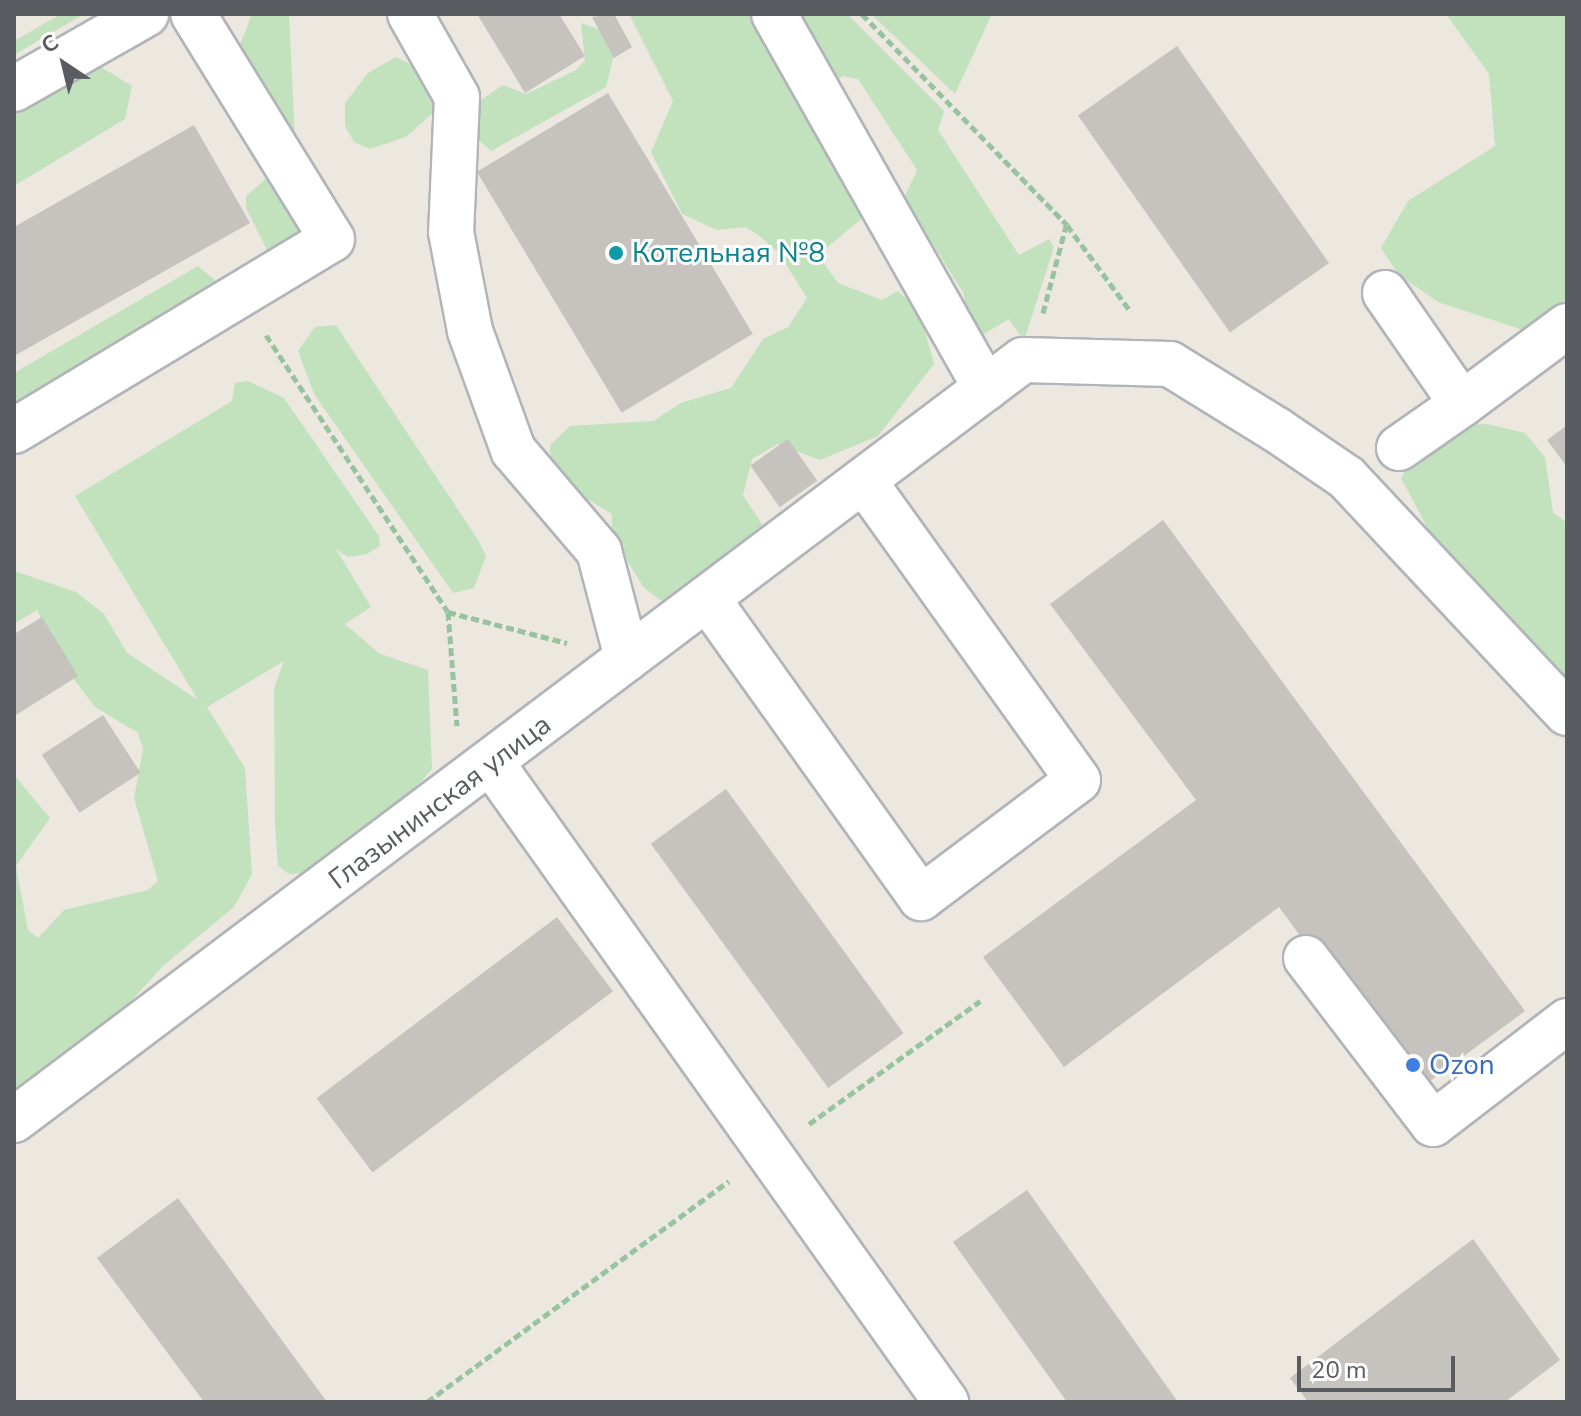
<!DOCTYPE html>
<meta charset="utf-8">
<style>
body{margin:0}
#map{position:relative;width:1581px;height:1416px;overflow:hidden;background:#ece8e0;font-family:"Nunito Sans",sans-serif}
div>[style]{position:absolute}
[style*='--x']{left:calc(var(--x)*1px);top:calc(var(--y)*1px);width:calc(var(--w)*1px);rotate:calc(var(--a)*1deg)}
.green>*{inset:0;background:#c1e2bd}
.building>*{inset:0;background:#c6c3be;transform-origin:0 0}
.path>*{height:5px;margin-top:-2.5px;transform-origin:0;background:repeating-linear-gradient(90deg,#97c3a0 0 8px,transparent 0 12px)}
.roads{filter:drop-shadow(2px 0 #b1b4b8) drop-shadow(-2px 0 #b1b4b8) drop-shadow(0 2px #b1b4b8) drop-shadow(0 -2px #b1b4b8)}
.minor>*{height:44px;margin:-22px;padding:0 22px;transform-origin:22px;border-radius:22px;background:#fff}
.dots>*{width:22px;height:22px;translate:-50% -50%;box-sizing:border-box;border:4px solid #fff;border-radius:50%}
span{translate:-50% -50%;white-space:nowrap;text-align:center;line-height:1.15;-webkit-text-stroke:6px #fff;paint-order:stroke}
.culture-label{font-size:28px;color:#0d838f}
.left{translate:0 -50%;text-align:left}
.street-label{font-size:28px;color:#595d61}
.shop-label{font-size:28px;color:#366cbe}
.frame{position:absolute;inset:0;border:16px solid #595d61;pointer-events:none}
.north{position:absolute;left:24px;top:24px;width:80px;height:80px;-webkit-text-stroke:6px #fff;paint-order:stroke;rotate:325deg;font-size:22px;font-weight:700;line-height:32px;text-align:center;color:#595d61}
.north::after{content:'';display:block;margin:auto;width:28px;height:36px;background:#595d61;clip-path:polygon(50% 0,100% 100%,50% 72%,0 100%)}
.scale{position:absolute;left:1297px;top:1356px;width:158px;height:36px;box-sizing:border-box;border:4px solid #595d61;border-top:0;padding-left:10px;font-size:24px;line-height:28px;white-space:nowrap;color:#595d61;-webkit-text-stroke:6px #fff;paint-order:stroke}
</style>
<div id="map">
<div class="green">
<div style="clip-path:polygon(61px 14px,84px 14px,14px 55px,14px 41px)"></div>
<div style="clip-path:polygon(252px 14px,289px 14px,295px 141px,237px 52px)"></div>
<div style="clip-path:polygon(629px 14px,847px 14px,944px 111px,938px 130px,1019px 255px,1049px 239px,1054px 247px,1024px 341px,1009px 319px,979px 337px,967px 322px,964px 294px,904px 198px,917px 170px,858px 79px,843px 76px,831px 85px,866px 215px,818px 255px,838px 283px,882px 300px,898px 291px,919px 309px,934px 364px,878px 436px,820px 460px,778px 444px,752px 459px,743px 495px,762px 524px,759px 543px,666px 604px,644px 588px,612px 536px,612px 514px,551px 477px,550px 445px,570px 426px,653px 421px,681px 403px,731px 388px,763px 339px,788px 327px,807px 298px,779px 253px,757px 234px,745px 227px,717px 230px,682px 214px,651px 152px,673px 101px)"></div>
<div style="clip-path:polygon(871px 14px,992px 14px,955px 94px)"></div>
<div style="clip-path:polygon(1446px 14px,1567px 14px,1567px 299px,1526px 331px,1438px 302px,1399px 275px,1381px 248px,1408px 201px,1495px 146px,1489px 74px)"></div>
<div style="clip-path:polygon(581px 23px,606px 32px,614px 55px,606px 87px,491px 151px,474px 136px,474px 105px,503px 85px,526px 94px,576px 70px,585px 60px)"></div>
<div style="clip-path:polygon(396px 57px,427px 72px,436px 110px,406px 137px,370px 149px,354px 142px,345px 126px,345px 103px,368px 73px)"></div>
<div style="clip-path:polygon(98px 65px,132px 86px,125px 119px,14px 186px,14px 113px)"></div>
<div style="clip-path:polygon(266px 179px,279px 182px,310px 246px,272px 260px,246px 208px,246px 196px)"></div>
<div style="clip-path:polygon(198px 266px,228px 291px,14px 429px,14px 373px)"></div>
<div style="clip-path:polygon(336px 325px,478px 540px,486px 556px,474px 588px,453px 593px,314px 394px,298px 351px,315px 327px)"></div>
<div style="clip-path:polygon(248px 381px,284px 398px,379px 536px,380px 546px,367px 554px,348px 557px,336px 549px,371px 607px,345px 624px,380px 654px,428px 670px,432px 769px,390px 817px,317px 872px,289px 874px,278px 866px,275px 826px,274px 688px,284px 661px,207px 707px,245px 768px,252px 874px,234px 907px,164px 965px,132px 1000px,129px 1014px,14px 1094px,14px 775px,50px 818px,16px 866px,28px 930px,38px 938px,64px 910px,148px 890px,158px 881px,134px 798px,143px 749px,138px 733px,95px 707px,60px 661px,37px 610px,14px 624px,14px 571px,76px 592px,104px 614px,127px 653px,198px 700px,75px 496px,232px 401px,235px 383px)"></div>
<div style="clip-path:polygon(1487px 424px,1525px 433px,1545px 457px,1553px 512px,1567px 523px,1567px 679px,1520px 657px,1450px 571px,1401px 478px,1417px 451px,1457px 426px)"></div>
</div>
<div class="building">
<div style="clip-path:polygon(477px 14px,559px 14px,585px 56px,525px 93px)"></div>
<div style="clip-path:polygon(614px 14px,632px 47px,614px 58px,592px 17px)"></div>
<div style="left:1177px;top:46px;width:265px;height:121px;rotate:55deg"></div>
<div style="left:608px;top:93px;width:281px;height:153px;rotate:59deg"></div>
<div style="clip-path:polygon(194px 125px,250px 223px,14px 356px,14px 227px)"></div>
<div style="clip-path:polygon(1567px 425px,1567px 467px,1547px 440px)"></div>
<div style="left:788px;top:439px;width:51px;height:46px;rotate:55deg"></div>
<div style="clip-path:polygon(1163px 520px,1525px 1011px,1415px 1092px,1279px 907px,1064px 1067px,983px 957px,1196px 800px,1050px 604px)"></div>
<div style="clip-path:polygon(42px 617px,78px 676px,16px 715px,14px 634px)"></div>
<div style="left:103px;top:715px;width:69px;height:73px;rotate:57deg"></div>
<div style="left:726px;top:789px;width:302px;height:93px;rotate:54deg"></div>
<div style="left:557px;top:917px;width:93px;height:301px;rotate:53deg"></div>
<div style="clip-path:polygon(1027px 1190px,1178px 1402px,1067px 1402px,953px 1242px)"></div>
<div style="clip-path:polygon(178px 1198px,327px 1402px,204px 1402px,97px 1258px)"></div>
<div style="clip-path:polygon(1473px 1239px,1560px 1360px,1505px 1402px,1308px 1402px,1290px 1378px)"></div>
</div>
<div class="path">
<div style="--x:862;--y:14;--w:294;--a:45.8"></div>
<div style="--x:1067;--y:225;--w:108;--a:53.7"></div>
<div style="--x:1043;--y:313;--w:90;--a:-75.2"></div>
<div style="--x:266;--y:335;--w:331;--a:56.7"></div>
<div style="--x:448;--y:612;--w:114;--a:85.5"></div>
<div style="--x:448;--y:612;--w:123;--a:14.6"></div>
<div style="--x:809;--y:1124;--w:211;--a:-35.7"></div>
<div style="--x:427;--y:1402;--w:374;--a:-36.2"></div>
</div>
<div class="roads">
<div class="minor">
<div style="--x:410;--y:14;--w:95;--a:60.5"></div>
<div style="--x:457;--y:97;--w:135;--a:92.5"></div>
<div style="--x:451;--y:232;--w:101;--a:79.1"></div>
<div style="--x:470;--y:331;--w:127;--a:70.1"></div>
<div style="--x:513;--y:450;--w:133;--a:49.6"></div>
<div style="--x:599;--y:551;--w:111;--a:75.3"></div>
<div style="--x:774;--y:14;--w:430;--a:60.5"></div>
<div style="--x:14;--y:89;--w:152;--a:-29.6"></div>
<div style="--x:1385;--y:293;--w:135;--a:55.3"></div>
<div style="--x:1462;--y:404;--w:131;--a:-36.6"></div>
<div style="--x:14;--y:431;--w:371;--a:-31.1"></div>
<div style="--x:332;--y:239;--w:264;--a:-121.7"></div>
<div style="--x:1399;--y:448;--w:77;--a:-34.9"></div>
<div style="--x:709;--y:601;--w:365;--a:54.5"></div>
<div style="--x:921;--y:898;--w:196;--a:-36.9"></div>
<div style="--x:1078;--y:780;--w:368;--a:-125.6"></div>
<div style="--x:493;--y:765;--w:782;--a:54.58"></div>
<div style="--x:1306;--y:958;--w:209;--a:52.6"></div>
<div style="--x:1433;--y:1124;--w:169;--a:-37.5"></div>
<div style="--x:14;--y:1120;--w:1263;--a:-36.99"></div>
<div style="--x:1023;--y:360;--w:147;--a:1.6"></div>
<div style="--x:1170;--y:364;--w:126;--a:31.7"></div>
<div style="--x:1277;--y:430;--w:85;--a:34.4"></div>
<div style="--x:1347;--y:478;--w:322;--a:46.9"></div>
</div>
</div>
<div class="dots">
<div style="left:616px;top:253px;background:#0f9aa8"></div>
<div style="left:1413px;top:1065px;background:#3f7fe0"></div>
</div>
<div class="culture-label">
<span class="left" style="left:632px;top:253px">Котельная №8</span>
</div>
<div class="street-label">
<span style="left:440px;top:802px;rotate:-37deg">Глазынинская улица</span>
</div>
<div class="shop-label">
<span class="left" style="left:1429px;top:1065px">Ozon</span>
</div>
<div class="frame"></div>
<div class="north">С</div>
<div class="scale">20 m</div>
</div>
